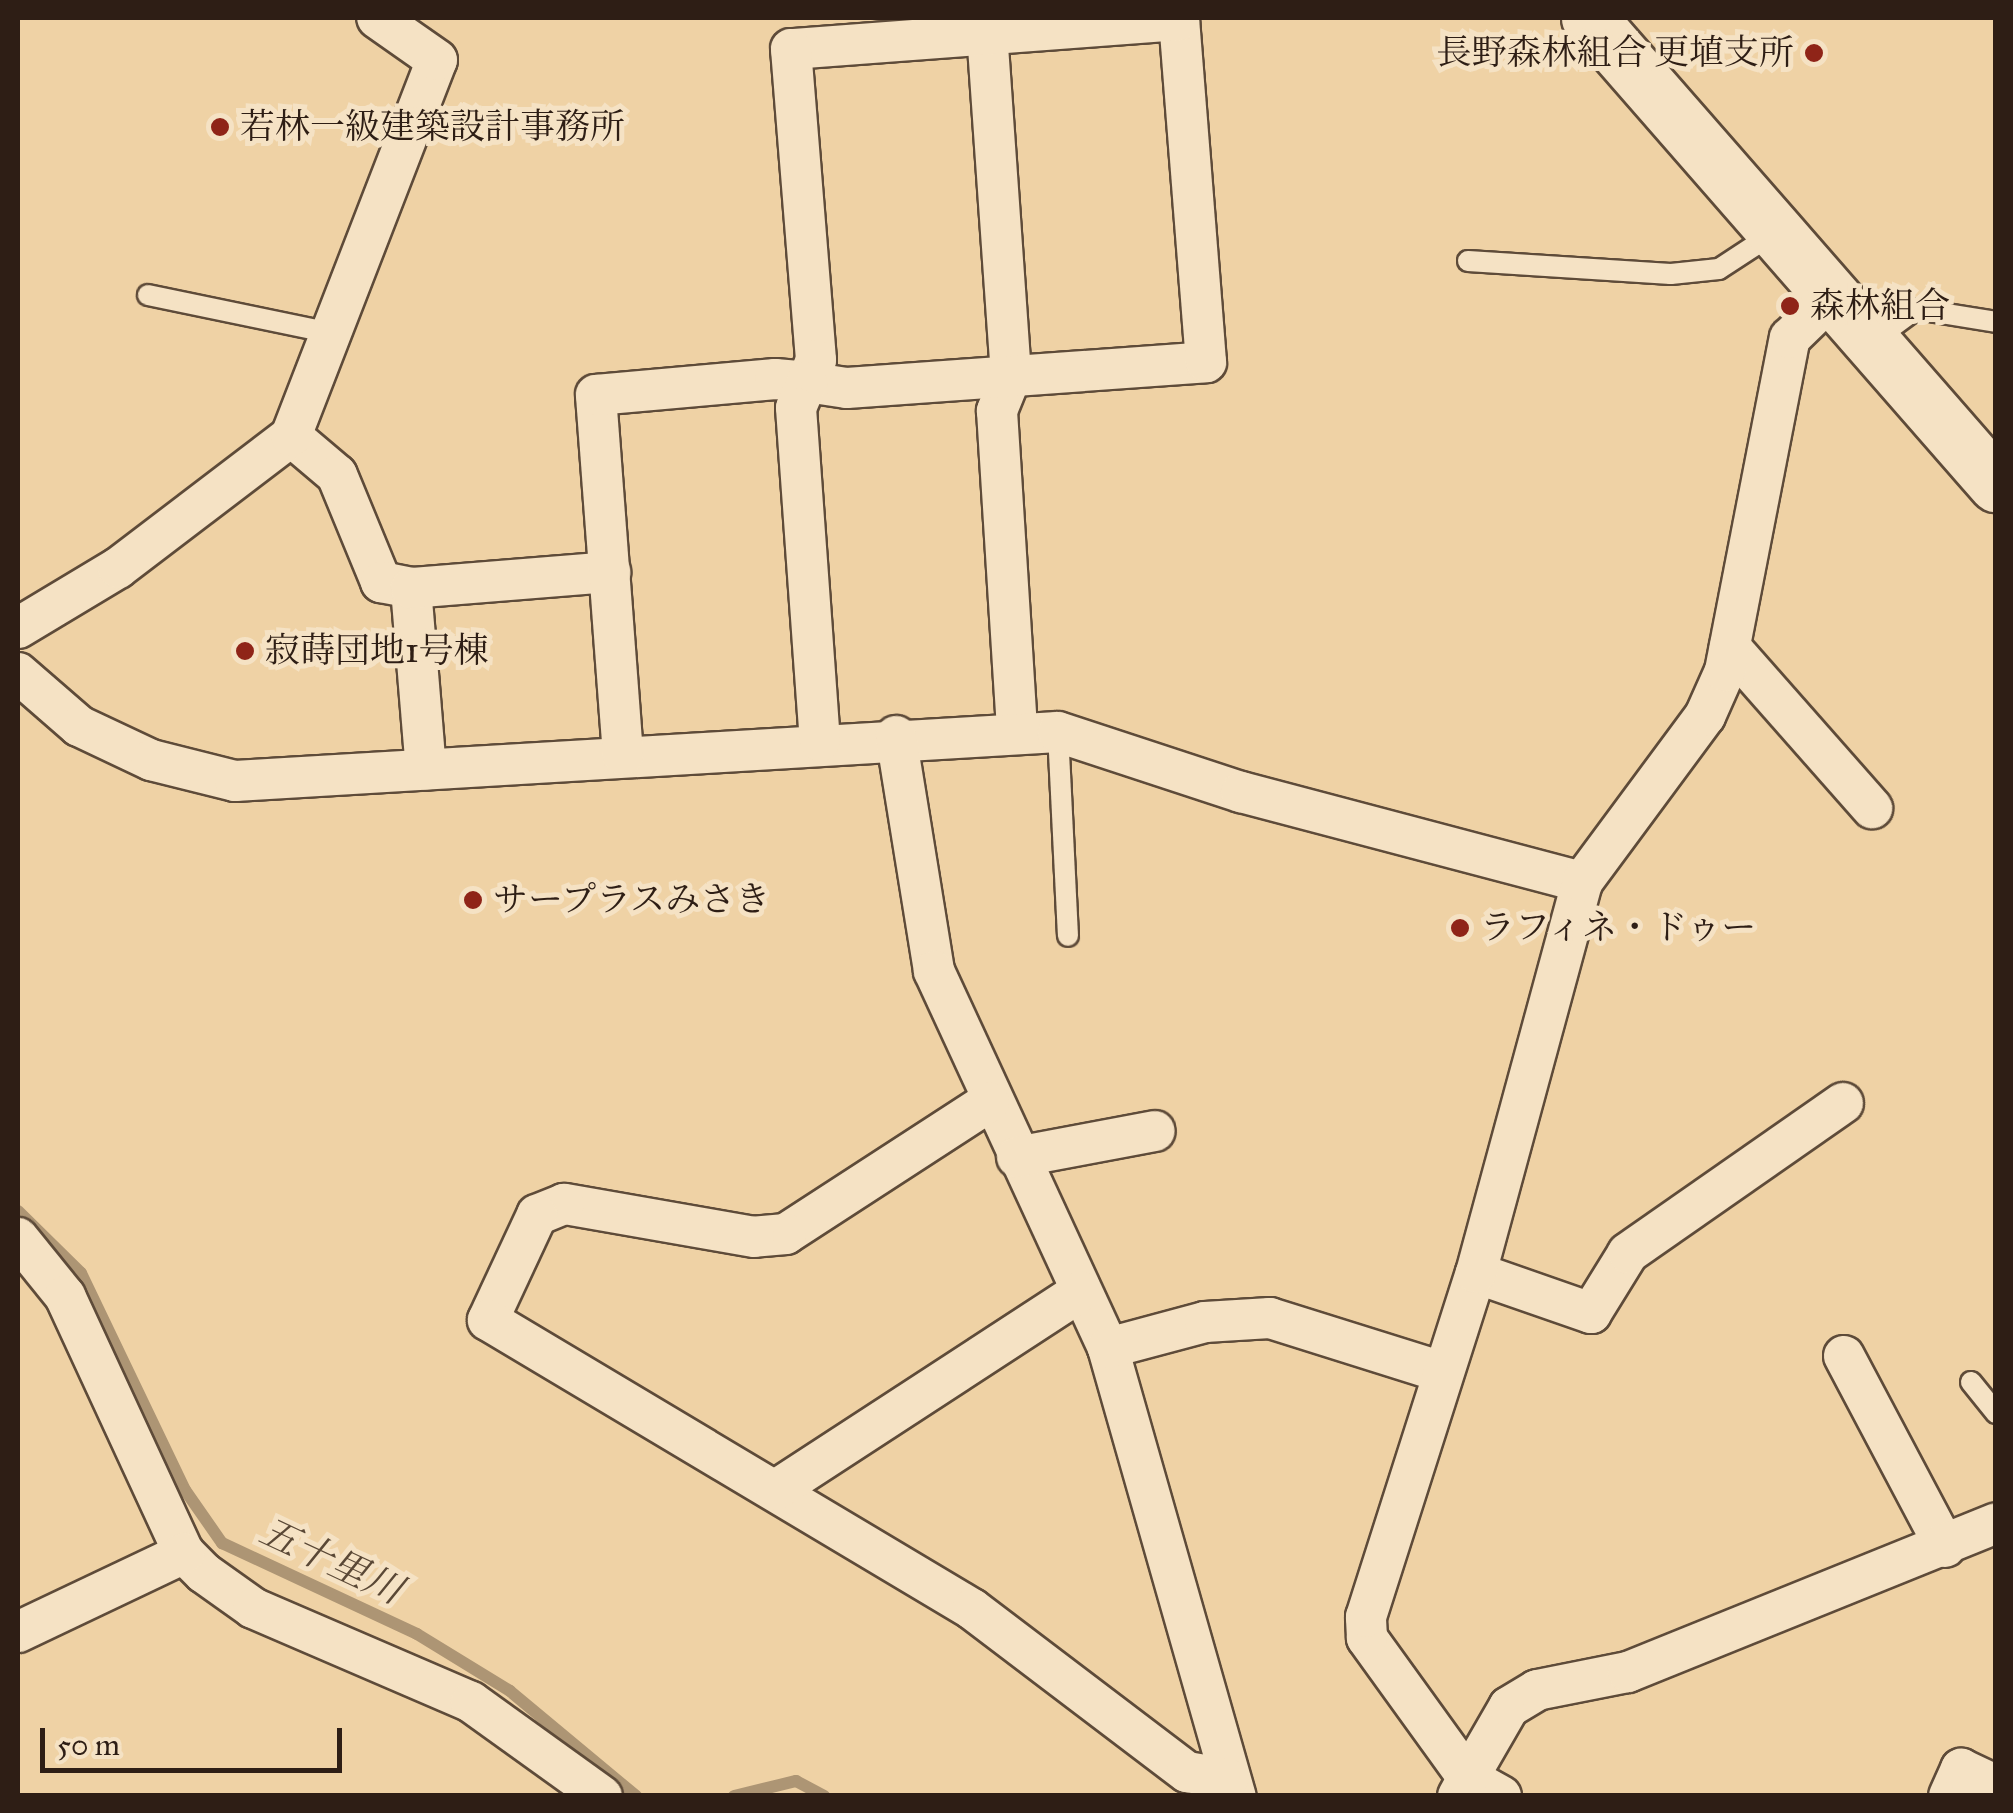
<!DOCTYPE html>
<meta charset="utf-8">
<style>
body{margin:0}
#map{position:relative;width:2013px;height:1813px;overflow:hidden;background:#efd2a5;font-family:"IM FELL Great Primer","Noto Serif JP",serif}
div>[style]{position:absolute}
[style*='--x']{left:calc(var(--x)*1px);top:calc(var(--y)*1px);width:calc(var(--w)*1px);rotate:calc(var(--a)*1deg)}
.stream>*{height:12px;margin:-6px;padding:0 6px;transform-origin:6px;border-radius:6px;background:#ad9574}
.roads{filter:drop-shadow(2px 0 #5e4b39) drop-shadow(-2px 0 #5e4b39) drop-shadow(0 2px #5e4b39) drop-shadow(0 -2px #5e4b39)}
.lane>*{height:20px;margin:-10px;padding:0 10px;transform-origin:10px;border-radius:10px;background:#f5e2c4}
.street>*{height:40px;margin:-20px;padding:0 20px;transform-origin:20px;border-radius:20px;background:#f5e2c4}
.secondary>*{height:55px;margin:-27.5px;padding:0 27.5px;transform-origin:27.5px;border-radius:27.5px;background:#f5e2c4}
.dots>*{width:28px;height:28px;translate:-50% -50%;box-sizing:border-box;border:5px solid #f5e2c4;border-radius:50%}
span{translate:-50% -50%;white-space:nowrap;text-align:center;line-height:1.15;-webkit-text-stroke:10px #f5e2c4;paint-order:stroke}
.poi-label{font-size:35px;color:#2e1e15}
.right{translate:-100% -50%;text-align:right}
.left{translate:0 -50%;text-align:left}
.water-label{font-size:38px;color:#5a4836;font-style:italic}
.frame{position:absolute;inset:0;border:20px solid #2e1e15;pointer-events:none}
.scale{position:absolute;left:40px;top:1728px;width:302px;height:45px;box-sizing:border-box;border:5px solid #2e1e15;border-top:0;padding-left:12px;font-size:30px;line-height:35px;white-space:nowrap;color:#2e1e15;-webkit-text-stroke:8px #f5e2c4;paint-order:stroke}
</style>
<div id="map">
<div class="stream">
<div style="--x:18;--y:1211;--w:88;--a:44.5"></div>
<div style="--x:81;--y:1273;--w:241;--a:64.4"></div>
<div style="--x:185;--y:1490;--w:65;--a:55.1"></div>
<div style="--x:222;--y:1543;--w:215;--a:25"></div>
<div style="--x:417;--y:1634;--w:109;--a:31.5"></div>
<div style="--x:510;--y:1691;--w:164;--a:39.8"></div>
<div style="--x:734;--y:1796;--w:64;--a:-13.6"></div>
<div style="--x:796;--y:1781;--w:32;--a:28"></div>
</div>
<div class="roads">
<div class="lane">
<div style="--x:1468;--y:261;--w:203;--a:3.7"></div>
<div style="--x:1671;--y:274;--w:48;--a:-5.9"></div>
<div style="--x:1719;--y:269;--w:66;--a:-33.2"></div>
<div style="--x:148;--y:295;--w:187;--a:11.7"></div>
<div style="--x:1874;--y:340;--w:52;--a:-36.4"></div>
<div style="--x:1916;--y:309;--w:81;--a:9.2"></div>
<div style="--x:1058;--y:732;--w:204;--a:87.2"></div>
<div style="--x:1971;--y:1382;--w:40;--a:51"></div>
</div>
<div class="street">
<div style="--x:987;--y:32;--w:345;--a:86"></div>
<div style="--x:1011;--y:376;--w:38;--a:112"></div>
<div style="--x:997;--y:411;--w:317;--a:86.4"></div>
<div style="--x:291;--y:436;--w:60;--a:40.3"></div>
<div style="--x:337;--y:475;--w:116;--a:67.6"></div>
<div style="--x:381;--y:582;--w:31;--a:11"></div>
<div style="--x:411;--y:588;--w:182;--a:85.3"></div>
<div style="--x:411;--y:588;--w:200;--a:-4.6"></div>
<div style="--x:18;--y:628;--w:117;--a:-31"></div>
<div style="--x:118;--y:568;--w:218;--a:-37.3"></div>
<div style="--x:291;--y:436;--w:403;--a:-68.8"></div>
<div style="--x:437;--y:60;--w:73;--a:-145"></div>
<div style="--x:1730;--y:647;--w:215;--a:48.6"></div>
<div style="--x:18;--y:673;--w:81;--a:41"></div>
<div style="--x:79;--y:726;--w:80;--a:25.3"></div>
<div style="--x:151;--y:760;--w:87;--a:14"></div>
<div style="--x:235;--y:781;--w:824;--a:-3.41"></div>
<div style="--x:1058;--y:732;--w:193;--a:18.2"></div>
<div style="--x:1241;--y:792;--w:353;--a:14.8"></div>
<div style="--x:896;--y:736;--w:238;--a:80.8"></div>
<div style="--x:934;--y:971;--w:415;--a:65.2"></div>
<div style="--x:1108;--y:1348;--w:466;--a:74.1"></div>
<div style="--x:623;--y:755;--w:361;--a:-94.3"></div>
<div style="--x:596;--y:395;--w:180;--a:-5.1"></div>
<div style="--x:775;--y:379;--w:32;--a:5"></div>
<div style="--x:807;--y:382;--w:40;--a:8.5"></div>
<div style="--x:847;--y:388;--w:360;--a:-4.1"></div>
<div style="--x:1206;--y:362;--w:343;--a:-94.5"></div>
<div style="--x:1179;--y:20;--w:389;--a:175.7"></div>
<div style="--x:791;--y:49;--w:312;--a:85.4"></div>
<div style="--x:816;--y:360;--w:24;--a:112"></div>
<div style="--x:807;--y:382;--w:28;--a:113"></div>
<div style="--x:796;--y:408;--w:334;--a:85.9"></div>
<div style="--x:989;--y:1102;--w:242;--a:147"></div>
<div style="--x:786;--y:1234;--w:32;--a:175"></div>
<div style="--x:754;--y:1237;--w:193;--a:-170.1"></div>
<div style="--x:564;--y:1204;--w:29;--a:158"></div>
<div style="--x:537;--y:1215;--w:116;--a:115"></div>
<div style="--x:488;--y:1320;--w:564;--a:30.84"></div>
<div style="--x:972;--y:1609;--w:270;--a:37.2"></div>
<div style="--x:1187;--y:1772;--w:42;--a:9.7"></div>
<div style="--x:1017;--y:1157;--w:140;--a:-10.7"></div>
<div style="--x:18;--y:1238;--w:75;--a:51"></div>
<div style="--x:65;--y:1296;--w:283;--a:65.2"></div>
<div style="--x:184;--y:1553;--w:28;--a:45"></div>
<div style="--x:204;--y:1573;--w:60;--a:35.5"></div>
<div style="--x:253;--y:1608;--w:237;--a:23.3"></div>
<div style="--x:471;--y:1702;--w:161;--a:35.7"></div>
<div style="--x:1476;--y:1273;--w:122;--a:19.2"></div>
<div style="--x:1591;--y:1313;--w:70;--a:-58.3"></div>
<div style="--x:1628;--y:1253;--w:262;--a:-34.9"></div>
<div style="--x:1108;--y:1348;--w:100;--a:-15"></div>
<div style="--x:1205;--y:1322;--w:65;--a:-3.5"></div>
<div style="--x:1270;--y:1318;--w:180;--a:17.4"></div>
<div style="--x:1844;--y:1356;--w:216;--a:62.1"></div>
<div style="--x:776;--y:1490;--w:364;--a:-33.1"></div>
<div style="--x:18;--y:1632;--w:184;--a:-25.4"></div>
<div style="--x:1458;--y:1796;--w:21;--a:-61"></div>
<div style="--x:1468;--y:1778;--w:173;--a:-125.8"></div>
<div style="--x:1367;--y:1638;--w:21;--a:-93"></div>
<div style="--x:1366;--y:1617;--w:361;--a:-72.3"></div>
<div style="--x:1476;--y:1273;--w:405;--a:-74.8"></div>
<div style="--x:1582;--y:882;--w:207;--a:-53.5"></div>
<div style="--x:1705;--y:716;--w:49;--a:-66"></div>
<div style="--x:1725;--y:671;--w:339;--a:-79"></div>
<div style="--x:1790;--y:338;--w:60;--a:-44.3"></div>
<div style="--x:1501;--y:1796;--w:38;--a:-151"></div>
<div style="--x:1468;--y:1778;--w:82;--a:-60"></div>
<div style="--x:1509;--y:1707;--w:33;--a:-31"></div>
<div style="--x:1537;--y:1690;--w:93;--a:-11.2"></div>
<div style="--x:1628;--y:1672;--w:397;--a:-22"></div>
<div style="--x:1949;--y:1796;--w:30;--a:-66"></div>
<div style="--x:1961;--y:1769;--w:38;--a:25"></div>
</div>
<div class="secondary">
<div style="--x:1589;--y:18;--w:619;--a:48.87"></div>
</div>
</div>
<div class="dots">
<div style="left:1814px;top:53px;background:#8f2418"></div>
<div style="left:220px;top:127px;background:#8f2418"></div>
<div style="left:1790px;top:306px;background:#8f2418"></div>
<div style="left:245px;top:651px;background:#8f2418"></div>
<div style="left:473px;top:900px;background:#8f2418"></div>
<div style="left:1460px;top:928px;background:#8f2418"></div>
</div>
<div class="poi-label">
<span class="right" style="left:1794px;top:53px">長野森林組合 更埴支所</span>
<span class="left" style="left:240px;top:127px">若林一級建築設計事務所</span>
<span class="left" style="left:1810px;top:306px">森林組合</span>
<span class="left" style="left:265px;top:651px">寂蒔団地1号棟</span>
<span class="left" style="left:493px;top:900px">サープラスみさき</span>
<span class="left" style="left:1480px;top:928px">ラフィネ・ドゥー</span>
</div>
<div class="water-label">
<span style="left:331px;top:1561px;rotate:25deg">五十里川</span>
</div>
<div class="frame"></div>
<div class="scale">50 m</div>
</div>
